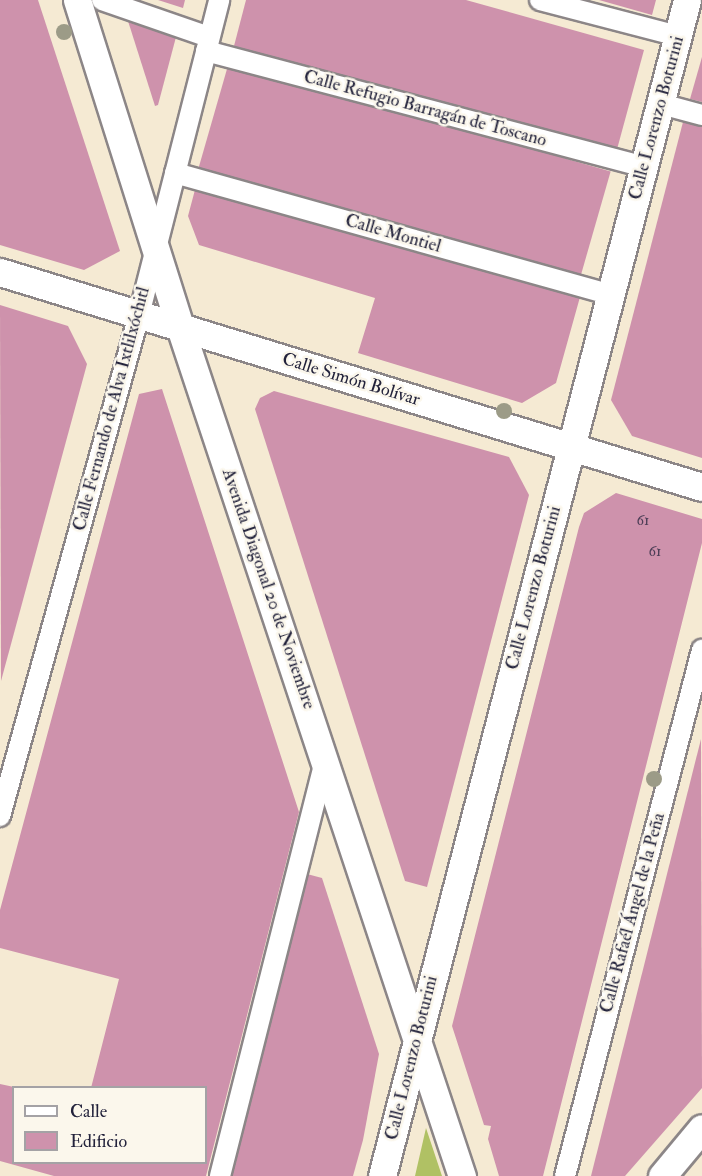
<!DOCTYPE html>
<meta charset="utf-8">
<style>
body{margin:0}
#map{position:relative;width:702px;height:1176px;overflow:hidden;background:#f5ead3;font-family:"IM FELL Double Pica",serif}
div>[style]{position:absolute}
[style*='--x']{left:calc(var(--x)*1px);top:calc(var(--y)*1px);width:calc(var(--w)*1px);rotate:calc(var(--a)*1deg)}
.green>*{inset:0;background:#b0c164}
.building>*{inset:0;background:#ce92ac;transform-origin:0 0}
.roads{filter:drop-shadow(2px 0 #8c8687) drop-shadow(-2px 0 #8c8687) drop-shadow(0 2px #8c8687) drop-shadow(0 -2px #8c8687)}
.street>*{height:20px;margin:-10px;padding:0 10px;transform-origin:10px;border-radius:10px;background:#fff}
.secondary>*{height:27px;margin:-13.5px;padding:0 13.5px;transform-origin:13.5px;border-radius:13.5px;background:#fff}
.trees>*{width:16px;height:16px;margin:-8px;border-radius:50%;background:#9c9b87}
span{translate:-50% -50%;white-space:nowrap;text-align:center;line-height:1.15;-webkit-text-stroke:5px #fbf7ec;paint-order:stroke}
.number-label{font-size:15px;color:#4d3e57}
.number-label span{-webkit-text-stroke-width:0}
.street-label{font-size:18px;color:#22223b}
.legend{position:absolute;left:12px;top:1086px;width:195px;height:78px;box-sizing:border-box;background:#fbf7ec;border:2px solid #a4a2a5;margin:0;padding:8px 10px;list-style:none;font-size:18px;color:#22223b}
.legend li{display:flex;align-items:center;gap:12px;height:30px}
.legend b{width:30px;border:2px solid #a4a2a5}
</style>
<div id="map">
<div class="green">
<div style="clip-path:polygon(426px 1128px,442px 1176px,415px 1176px)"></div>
</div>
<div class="building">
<div style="clip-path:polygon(0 0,38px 0,120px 251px,84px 270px,0 245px)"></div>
<div style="clip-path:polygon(158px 0,185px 0,183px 8px)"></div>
<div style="clip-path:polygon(246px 0,466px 0,644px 50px,616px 153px,234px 46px)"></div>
<div style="clip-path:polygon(599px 0,656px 0,652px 15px)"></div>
<div style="clip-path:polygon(128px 21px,176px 37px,158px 105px,155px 106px)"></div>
<div style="clip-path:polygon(702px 57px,702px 102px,690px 99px)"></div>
<div style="left:229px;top:62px;width:397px;height:113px;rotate:16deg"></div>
<div style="clip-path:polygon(683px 122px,702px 127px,702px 458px,632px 436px,611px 400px)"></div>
<div style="clip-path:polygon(196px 186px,580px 297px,556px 383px,522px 403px,358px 353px,375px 298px,199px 245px,188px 216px)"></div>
<div style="clip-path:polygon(0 305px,68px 326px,87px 364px,1px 681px)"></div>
<div style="clip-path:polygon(162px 389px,299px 812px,206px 1176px,54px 1176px,0 1161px,0 1084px,14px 1087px,14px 1162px,206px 1162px,206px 1088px,91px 1088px,119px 979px,0 948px,0 910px,139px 394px)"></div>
<div style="clip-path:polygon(274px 391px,509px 457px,529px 495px,427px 887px,405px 881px,255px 409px,260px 398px)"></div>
<div style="clip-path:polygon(616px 493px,702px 519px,702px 543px,543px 1176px,499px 1176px,488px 1139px,491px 1126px,484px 1125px,452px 1026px,579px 527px,584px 513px)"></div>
<div style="clip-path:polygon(701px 739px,702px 1088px,625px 1176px,591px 1176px)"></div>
<div style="clip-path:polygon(307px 874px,322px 878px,379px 1054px,363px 1140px,353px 1176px,230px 1176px)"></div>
</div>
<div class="roads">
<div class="street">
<div style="--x:102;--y:0;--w:113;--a:19.1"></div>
<div style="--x:540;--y:0;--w:143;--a:14.6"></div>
<div style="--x:206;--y:51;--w:453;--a:14.8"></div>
<div style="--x:661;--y:104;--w:42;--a:15"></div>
<div style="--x:175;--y:173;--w:453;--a:15.6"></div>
<div style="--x:0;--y:816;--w:520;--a:-74.49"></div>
<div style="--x:139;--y:315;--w:325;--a:-75.7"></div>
<div style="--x:220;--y:1176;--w:427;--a:-75.8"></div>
<div style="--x:565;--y:1176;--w:544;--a:-75.4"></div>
</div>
<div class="secondary">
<div style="--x:77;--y:0;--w:343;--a:72.5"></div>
<div style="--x:180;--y:327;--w:895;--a:71.63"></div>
<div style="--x:0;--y:272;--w:734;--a:17.03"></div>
<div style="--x:382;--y:1176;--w:1215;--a:-75.46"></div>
<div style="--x:662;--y:1176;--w:62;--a:-50.2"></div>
</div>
</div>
<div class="trees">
<div style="left:64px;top:32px"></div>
<div style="left:504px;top:411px"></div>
<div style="left:654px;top:779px"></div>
</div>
<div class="number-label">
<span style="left:643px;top:521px">61</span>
<span style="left:655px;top:552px">61</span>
</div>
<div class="street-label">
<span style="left:425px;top:109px;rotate:15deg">Calle Refugio Barragán de Toscano</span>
<span style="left:657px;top:118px;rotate:-75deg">Calle Lorenzo Boturini</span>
<span style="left:393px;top:234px;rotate:16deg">Calle Montiel</span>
<span style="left:351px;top:380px;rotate:17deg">Calle Simón Bolívar</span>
<span style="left:112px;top:409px;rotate:-75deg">Calle Fernando de Alva Ixtlilxóchitl</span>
<span style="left:534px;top:588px;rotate:-75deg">Calle Lorenzo Boturini</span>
<span style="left:268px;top:589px;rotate:71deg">Avenida Diagonal 20 de Noviembre</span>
<span style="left:633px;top:913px;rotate:-75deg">Calle Rafaél Ángel de la Peña</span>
<span style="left:412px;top:1058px;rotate:-76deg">Calle Lorenzo Boturini</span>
</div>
<ul class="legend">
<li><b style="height:8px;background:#fff"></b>Calle</li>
<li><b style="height:16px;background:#ce92ac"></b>Edificio</li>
</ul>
</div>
